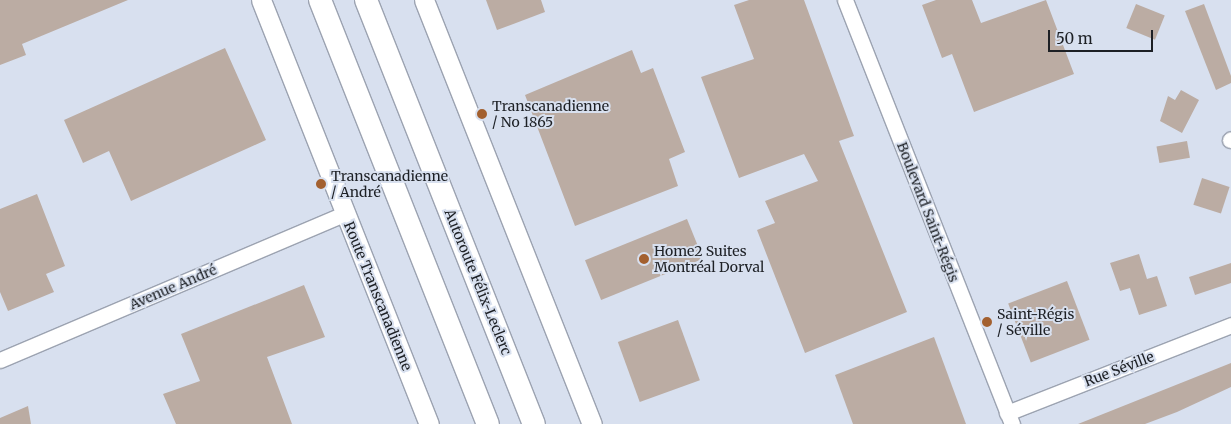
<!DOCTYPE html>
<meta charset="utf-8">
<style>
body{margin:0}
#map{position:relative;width:1231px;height:424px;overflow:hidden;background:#d8e0ef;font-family:Merriweather,serif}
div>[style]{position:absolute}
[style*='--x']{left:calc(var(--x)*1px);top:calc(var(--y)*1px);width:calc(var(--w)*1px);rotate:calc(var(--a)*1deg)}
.building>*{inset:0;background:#bbaca3;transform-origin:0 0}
.roads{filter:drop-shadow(1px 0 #9ca3b1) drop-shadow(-1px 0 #9ca3b1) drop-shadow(0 1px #9ca3b1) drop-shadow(0 -1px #9ca3b1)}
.minor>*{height:15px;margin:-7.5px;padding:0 7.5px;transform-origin:7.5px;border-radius:7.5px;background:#fff}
.major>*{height:19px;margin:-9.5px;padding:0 9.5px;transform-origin:9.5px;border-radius:9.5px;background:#fff}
.highway>*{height:22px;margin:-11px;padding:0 11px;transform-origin:11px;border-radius:11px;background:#fff}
.dots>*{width:14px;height:14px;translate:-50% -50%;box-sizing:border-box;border:2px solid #d8e0ef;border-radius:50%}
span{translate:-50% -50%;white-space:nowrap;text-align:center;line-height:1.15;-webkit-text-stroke:4px #d8e0ef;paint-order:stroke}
.poi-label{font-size:14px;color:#1d2025}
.left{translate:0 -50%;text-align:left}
.street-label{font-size:14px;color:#1d2025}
.scale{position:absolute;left:1048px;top:30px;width:105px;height:22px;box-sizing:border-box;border:2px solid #1d2025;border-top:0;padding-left:6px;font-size:15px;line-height:18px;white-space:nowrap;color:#1d2025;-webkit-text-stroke:4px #d8e0ef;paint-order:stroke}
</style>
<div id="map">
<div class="building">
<div style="clip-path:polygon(0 0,128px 0,22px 44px,26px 55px,0 65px)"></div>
<div style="clip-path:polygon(486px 0,541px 0,545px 12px,497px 30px)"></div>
<div style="clip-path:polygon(749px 0,804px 0,854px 136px,839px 141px,907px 312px,805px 353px,757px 230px,775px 223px,765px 201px,818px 181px,804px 154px,739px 178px,701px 77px,754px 59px,734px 5px)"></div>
<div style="clip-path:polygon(936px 0,972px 0,981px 23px,1046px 0,1074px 74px,974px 112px,952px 54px,942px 58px,922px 5px)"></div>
<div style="left:1136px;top:4px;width:31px;height:26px;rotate:22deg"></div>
<div style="clip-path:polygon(1204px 4px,1231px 76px,1231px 83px,1216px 90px,1185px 11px)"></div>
<div style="clip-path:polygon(225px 48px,266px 140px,131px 201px,109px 151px,83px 163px,64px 120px)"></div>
<div style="clip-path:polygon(632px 50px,641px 73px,653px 68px,685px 152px,669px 159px,678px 186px,575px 226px,525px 95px)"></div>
<div style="clip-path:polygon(1181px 90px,1199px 100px,1182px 133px,1160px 121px,1168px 96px,1175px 100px)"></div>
<div style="left:1187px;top:141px;width:17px;height:31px;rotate:80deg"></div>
<div style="left:1202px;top:178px;width:29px;height:28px;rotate:18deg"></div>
<div style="clip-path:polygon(37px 194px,65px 266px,46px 274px,54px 292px,8px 311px,0 292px,0 209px)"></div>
<div style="left:687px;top:219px;width:43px;height:110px;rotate:68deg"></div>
<div style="clip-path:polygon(1139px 254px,1147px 279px,1157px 276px,1167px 306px,1139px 315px,1130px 288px,1120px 291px,1110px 263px)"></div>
<div style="clip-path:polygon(1231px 263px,1231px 283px,1195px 295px,1189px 277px)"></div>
<div style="left:1067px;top:281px;width:63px;height:63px;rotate:69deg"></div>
<div style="clip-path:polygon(304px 285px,325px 337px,267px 357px,292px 424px,176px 424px,163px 394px,200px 381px,181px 334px)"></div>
<div style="left:678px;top:320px;width:64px;height:64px;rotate:70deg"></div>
<div style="clip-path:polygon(934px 337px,966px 424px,853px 424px,835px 375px)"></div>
<div style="clip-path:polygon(1231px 363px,1231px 387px,1177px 412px,1145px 424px,1078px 424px)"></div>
<div style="clip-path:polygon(28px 406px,31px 424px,0 424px,0 418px)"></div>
</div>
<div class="roads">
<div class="minor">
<div style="--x:845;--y:0;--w:456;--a:68.5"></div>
<div style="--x:1230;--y:140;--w:1;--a:-45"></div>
<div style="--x:0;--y:360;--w:376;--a:-23"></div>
<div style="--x:1007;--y:413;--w:241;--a:-21.4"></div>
</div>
<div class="major">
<div style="--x:261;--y:0;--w:456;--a:68.4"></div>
<div style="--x:424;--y:0;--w:456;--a:68.4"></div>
</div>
<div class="highway">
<div style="--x:320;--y:0;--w:456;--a:68.4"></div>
<div style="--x:366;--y:0;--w:456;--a:68.4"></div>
</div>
</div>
<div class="dots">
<div style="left:482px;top:114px;background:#a3602f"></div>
<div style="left:321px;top:184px;background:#a3602f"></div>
<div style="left:644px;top:259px;background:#a3602f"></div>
<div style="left:987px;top:322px;background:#a3602f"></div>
</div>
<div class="poi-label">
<span class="left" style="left:492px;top:114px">Transcanadienne<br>/ No 1865</span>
<span class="left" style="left:331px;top:184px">Transcanadienne<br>/ André</span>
<span class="left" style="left:654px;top:259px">Home2 Suites<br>Montréal Dorval</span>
<span class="left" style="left:997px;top:322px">Saint-Régis<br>/ Séville</span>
</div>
<div class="street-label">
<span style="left:928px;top:212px;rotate:69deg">Boulevard Saint-Régis</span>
<span style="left:478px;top:282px;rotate:68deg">Autoroute Félix-Leclerc</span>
<span style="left:173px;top:287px;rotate:-23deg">Avenue André</span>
<span style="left:378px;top:296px;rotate:68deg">Route Transcanadienne</span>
<span style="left:1119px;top:369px;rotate:-21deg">Rue Séville</span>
</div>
<div class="scale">50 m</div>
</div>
